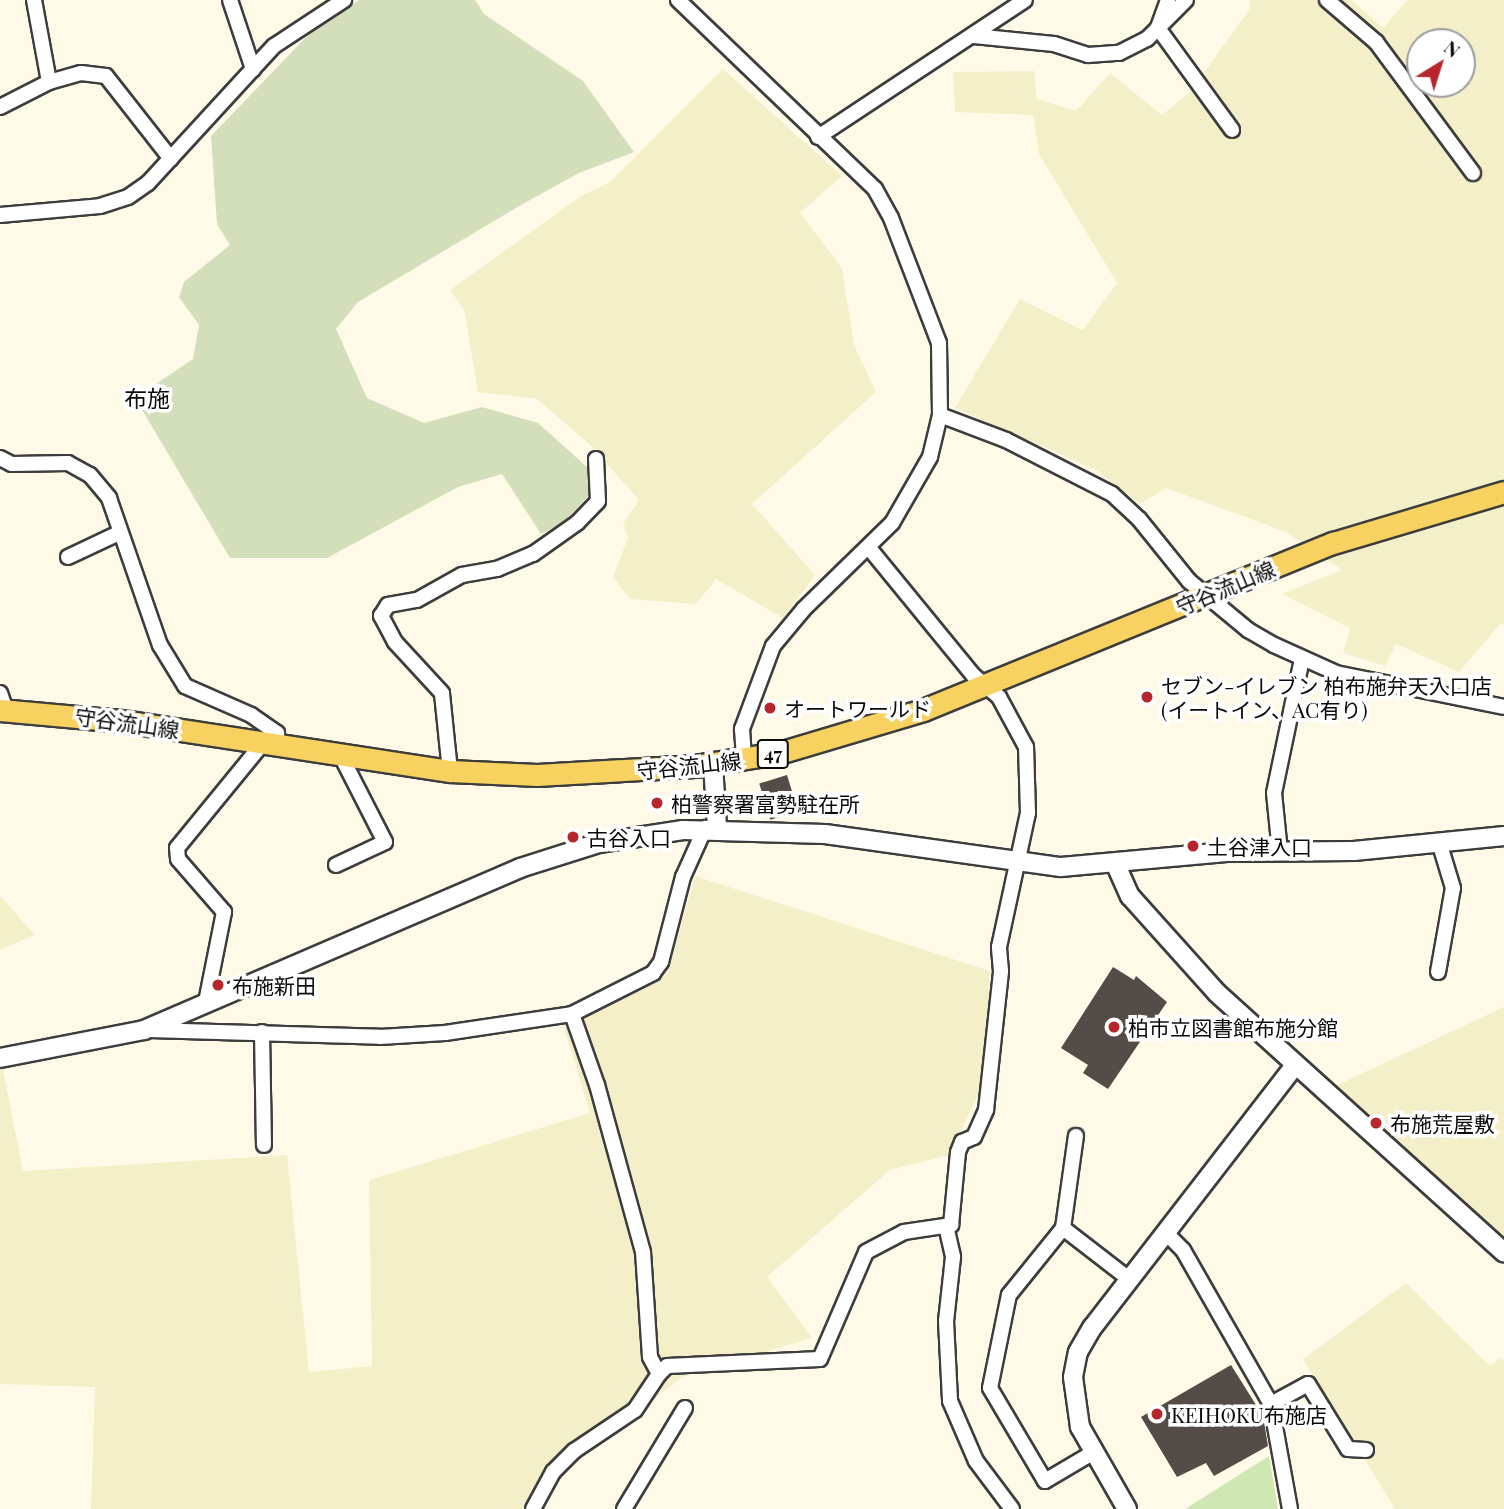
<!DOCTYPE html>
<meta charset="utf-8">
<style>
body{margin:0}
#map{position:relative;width:1504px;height:1509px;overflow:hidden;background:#fffae8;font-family:"Playfair Display","Noto Sans JP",serif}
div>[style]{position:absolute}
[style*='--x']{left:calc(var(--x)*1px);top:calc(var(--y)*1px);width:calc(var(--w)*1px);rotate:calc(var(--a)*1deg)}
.farmland>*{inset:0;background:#f3f0c9}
.green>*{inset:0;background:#cee7b3}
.cemetery>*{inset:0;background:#d3debb}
.building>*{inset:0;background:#534c47;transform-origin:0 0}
.roads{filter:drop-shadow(2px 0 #3d3d3d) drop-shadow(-2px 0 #3d3d3d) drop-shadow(0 2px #3d3d3d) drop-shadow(0 -2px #3d3d3d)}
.minor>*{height:14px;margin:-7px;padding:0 7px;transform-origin:7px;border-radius:7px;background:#fff}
.tertiary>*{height:18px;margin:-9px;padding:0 9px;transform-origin:9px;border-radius:9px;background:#fff}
.primary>*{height:21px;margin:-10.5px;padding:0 10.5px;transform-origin:10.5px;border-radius:10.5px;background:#f7d260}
.dots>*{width:19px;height:19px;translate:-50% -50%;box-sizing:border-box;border:4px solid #fff;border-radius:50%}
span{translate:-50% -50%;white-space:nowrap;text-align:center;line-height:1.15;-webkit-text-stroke:7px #fff;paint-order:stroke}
.shield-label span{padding:2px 5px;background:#fff;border:2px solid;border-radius:5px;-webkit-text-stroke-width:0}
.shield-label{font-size:19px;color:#0a0a0a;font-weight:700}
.street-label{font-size:21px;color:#0a0a0a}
.poi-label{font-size:21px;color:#0a0a0a}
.left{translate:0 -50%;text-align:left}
.neighbourhood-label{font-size:23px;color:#0a0a0a}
.north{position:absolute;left:1406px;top:28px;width:70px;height:70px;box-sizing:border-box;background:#fff;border:2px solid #9d9d9d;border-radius:50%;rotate:38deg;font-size:19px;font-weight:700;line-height:28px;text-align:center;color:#0a0a0a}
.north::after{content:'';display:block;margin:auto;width:24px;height:32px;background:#b7262c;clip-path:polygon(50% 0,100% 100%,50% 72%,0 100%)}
</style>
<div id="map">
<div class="farmland">
<div style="clip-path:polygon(evenodd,1249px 0,1351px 0,1383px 28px,1407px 0,1504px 0,1504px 625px,1501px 623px,1459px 672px,1396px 644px,1385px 666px,1343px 653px,1350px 628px,1282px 594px,1342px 570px,1286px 532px,1166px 488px,1140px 504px,1096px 470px,955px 408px,1020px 299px,1083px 330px,1117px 283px,1039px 154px,1033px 115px,955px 112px,953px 72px,1034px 71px,1037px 99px,1076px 111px,1110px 73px,1162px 115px,1190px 92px,1250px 9px,1249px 0,1420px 42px,1462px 42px,1462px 84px,1420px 84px,1420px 42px)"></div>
<div style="clip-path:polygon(723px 69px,842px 176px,800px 213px,842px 268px,854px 345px,876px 392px,752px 504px,815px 575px,783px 618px,716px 579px,696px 604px,630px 599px,613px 577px,628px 538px,623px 524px,639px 500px,588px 443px,537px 399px,478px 392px,464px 310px,450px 290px,581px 196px,609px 183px)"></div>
<div style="clip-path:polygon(695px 876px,990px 971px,985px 1081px,949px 1155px,890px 1170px,767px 1277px,812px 1338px,682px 1377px,586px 1453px,526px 1509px,91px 1509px,95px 1387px,0 1384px,0 1054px,23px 1171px,287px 1155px,309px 1372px,372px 1366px,369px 1180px,590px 1113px,564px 1028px,667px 974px)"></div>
<div style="clip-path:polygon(0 896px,35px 935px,0 950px)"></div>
<div style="clip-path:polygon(1504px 1007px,1504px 1239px,1335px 1086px)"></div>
<div style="clip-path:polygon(1406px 1283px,1490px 1366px,1501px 1358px,1504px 1361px,1504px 1509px,1395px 1509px,1303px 1359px)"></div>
</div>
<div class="green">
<div style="clip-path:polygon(1269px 1456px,1278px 1509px,1185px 1509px)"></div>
</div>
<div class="cemetery">
<div style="clip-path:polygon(359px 0,475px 0,484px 14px,583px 81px,634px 152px,579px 173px,521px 205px,358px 302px,336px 329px,367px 398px,424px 423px,482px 407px,538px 423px,587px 467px,589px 495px,563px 523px,541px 534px,502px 474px,458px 487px,327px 558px,230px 558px,135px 398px,193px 359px,199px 325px,179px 297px,184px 282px,230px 245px,217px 224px,211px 136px,311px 32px)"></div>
</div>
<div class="building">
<div style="left:787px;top:775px;width:38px;height:29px;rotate:73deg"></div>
<div style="clip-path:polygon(1113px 967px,1134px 980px,1136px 976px,1167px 1002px,1108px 1089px,1083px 1073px,1088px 1065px,1061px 1048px)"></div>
<div style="clip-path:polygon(1231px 1365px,1263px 1416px,1268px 1446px,1214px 1476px,1206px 1463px,1177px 1477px,1141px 1417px)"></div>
</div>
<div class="roads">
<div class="minor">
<div style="--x:34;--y:0;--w:83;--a:79.6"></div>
<div style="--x:230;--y:0;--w:73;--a:71.6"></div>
<div style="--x:678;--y:0;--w:273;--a:43.8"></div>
<div style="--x:875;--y:189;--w:33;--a:61"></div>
<div style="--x:891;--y:218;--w:134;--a:69"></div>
<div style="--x:939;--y:343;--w:72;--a:89.2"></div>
<div style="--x:940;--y:415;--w:43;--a:103.4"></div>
<div style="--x:930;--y:457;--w:76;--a:119.9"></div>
<div style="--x:892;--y:523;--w:124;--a:135.7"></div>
<div style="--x:803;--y:610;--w:47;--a:129.8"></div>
<div style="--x:773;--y:646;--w:89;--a:110.5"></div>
<div style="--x:742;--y:729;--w:30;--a:86"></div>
<div style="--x:1168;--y:0;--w:30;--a:110"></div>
<div style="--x:1158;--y:28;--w:126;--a:54"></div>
<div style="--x:1327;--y:0;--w:65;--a:40.6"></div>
<div style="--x:1376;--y:42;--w:163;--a:53.5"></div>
<div style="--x:974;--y:36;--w:80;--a:5.7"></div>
<div style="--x:1054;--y:44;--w:36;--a:18"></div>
<div style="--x:1088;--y:55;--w:31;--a:-4"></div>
<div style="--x:1119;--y:53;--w:31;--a:-27"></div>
<div style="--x:1147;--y:39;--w:55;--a:-45"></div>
<div style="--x:0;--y:107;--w:55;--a:-27"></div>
<div style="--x:49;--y:82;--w:33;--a:-16"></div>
<div style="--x:81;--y:73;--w:25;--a:7"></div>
<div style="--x:106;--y:76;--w:105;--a:51.9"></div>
<div style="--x:818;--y:137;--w:248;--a:-33.5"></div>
<div style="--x:0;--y:215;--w:100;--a:-5.1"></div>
<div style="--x:100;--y:206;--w:29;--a:-18"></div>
<div style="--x:128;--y:197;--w:24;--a:-35"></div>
<div style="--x:148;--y:183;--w:186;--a:-47.4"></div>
<div style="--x:274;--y:46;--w:84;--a:-33.3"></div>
<div style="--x:940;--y:415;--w:71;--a:20.7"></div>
<div style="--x:1006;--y:440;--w:119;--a:27"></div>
<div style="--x:1112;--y:494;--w:37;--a:43"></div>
<div style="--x:1139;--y:519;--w:80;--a:51.1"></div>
<div style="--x:1189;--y:581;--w:77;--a:39.7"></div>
<div style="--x:1248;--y:630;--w:30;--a:30"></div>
<div style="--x:1274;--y:645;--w:68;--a:24.3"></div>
<div style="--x:1336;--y:673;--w:171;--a:11.4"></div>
<div style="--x:0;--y:458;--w:13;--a:27"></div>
<div style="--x:12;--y:464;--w:56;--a:-1"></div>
<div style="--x:68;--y:463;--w:25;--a:29"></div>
<div style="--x:90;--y:475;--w:30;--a:50"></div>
<div style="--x:109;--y:498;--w:156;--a:70.9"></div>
<div style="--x:160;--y:645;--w:48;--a:58.6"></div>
<div style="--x:185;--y:686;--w:72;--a:23.7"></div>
<div style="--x:251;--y:715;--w:32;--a:35"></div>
<div style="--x:277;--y:733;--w:12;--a:95"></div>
<div style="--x:68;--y:557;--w:56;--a:-25.2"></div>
<div style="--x:0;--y:693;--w:18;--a:71"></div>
<div style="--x:450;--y:771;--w:78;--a:-95.9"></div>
<div style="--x:442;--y:693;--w:69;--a:-132.7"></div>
<div style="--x:395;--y:642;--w:30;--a:-118"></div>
<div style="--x:381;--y:616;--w:13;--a:-58"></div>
<div style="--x:388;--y:605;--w:29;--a:-10"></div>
<div style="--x:417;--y:600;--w:51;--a:-29.1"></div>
<div style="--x:462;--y:575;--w:36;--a:-10"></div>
<div style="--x:497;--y:569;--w:39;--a:-23"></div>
<div style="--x:533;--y:554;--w:54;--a:-35.2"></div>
<div style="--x:577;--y:523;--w:30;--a:-46"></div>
<div style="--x:598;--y:501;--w:42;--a:-92.7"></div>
<div style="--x:1280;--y:852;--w:59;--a:-95.8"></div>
<div style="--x:1274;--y:793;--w:137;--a:-78.2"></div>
<div style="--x:336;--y:865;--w:54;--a:-25.1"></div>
<div style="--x:385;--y:842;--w:97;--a:-117.1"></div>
<div style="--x:1438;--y:972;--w:85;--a:-79.9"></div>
<div style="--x:1453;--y:888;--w:48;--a:-106.9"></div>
<div style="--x:206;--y:1002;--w:92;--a:-78.7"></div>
<div style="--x:224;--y:912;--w:70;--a:-131"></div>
<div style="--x:178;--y:859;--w:11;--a:-95"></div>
<div style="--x:177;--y:848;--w:136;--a:-50.7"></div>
<div style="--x:149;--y:1030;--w:231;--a:1.7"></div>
<div style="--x:380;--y:1037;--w:65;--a:-3.5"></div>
<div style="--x:445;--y:1033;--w:128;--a:-8.5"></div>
<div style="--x:572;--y:1014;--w:91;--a:-26.8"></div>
<div style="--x:653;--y:973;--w:14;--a:-54"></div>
<div style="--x:661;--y:962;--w:88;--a:-75.5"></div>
<div style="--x:683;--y:877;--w:54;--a:-65.8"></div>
<div style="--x:262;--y:1032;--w:113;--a:89"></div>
<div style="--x:946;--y:1226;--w:32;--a:77"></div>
<div style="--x:953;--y:1257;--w:64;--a:96.2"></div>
<div style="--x:946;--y:1321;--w:80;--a:87.1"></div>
<div style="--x:950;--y:1401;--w:65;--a:66.6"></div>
<div style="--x:976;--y:1461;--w:60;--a:53.1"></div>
<div style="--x:1063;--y:1228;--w:93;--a:-82"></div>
<div style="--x:1165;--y:1232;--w:25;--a:45"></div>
<div style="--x:1183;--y:1250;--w:177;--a:60.3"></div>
<div style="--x:659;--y:1374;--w:11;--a:-45"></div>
<div style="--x:667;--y:1366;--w:153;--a:-2.6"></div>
<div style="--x:820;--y:1359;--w:116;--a:-66.7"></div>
<div style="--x:866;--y:1252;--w:43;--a:-27.8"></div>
<div style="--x:904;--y:1232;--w:48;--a:-8.5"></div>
<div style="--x:951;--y:1225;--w:73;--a:-84.5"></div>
<div style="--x:958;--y:1152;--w:11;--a:-68"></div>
<div style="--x:962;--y:1142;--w:13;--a:-23"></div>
<div style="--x:974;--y:1137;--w:30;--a:-66"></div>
<div style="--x:986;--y:1110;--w:140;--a:-83.8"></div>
<div style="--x:1001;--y:971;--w:24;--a:-95"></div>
<div style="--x:999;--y:947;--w:137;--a:-77.8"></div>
<div style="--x:1028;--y:813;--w:66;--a:-91.7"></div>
<div style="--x:1026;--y:747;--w:57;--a:-118.4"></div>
<div style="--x:999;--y:697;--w:34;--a:-140"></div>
<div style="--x:973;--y:675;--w:164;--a:-129.3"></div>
<div style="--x:1094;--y:1452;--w:57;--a:149.4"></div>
<div style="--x:1045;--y:1481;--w:108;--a:-120.6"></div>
<div style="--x:990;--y:1388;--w:95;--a:-78.5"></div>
<div style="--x:1009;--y:1295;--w:86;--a:-51.1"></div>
<div style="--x:1063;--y:1228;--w:83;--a:37.7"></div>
<div style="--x:533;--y:1509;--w:42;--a:-61.6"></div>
<div style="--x:553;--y:1472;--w:30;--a:-45"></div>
<div style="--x:574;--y:1451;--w:73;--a:-33.9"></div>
<div style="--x:635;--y:1410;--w:43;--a:-56.3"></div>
<div style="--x:659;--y:1374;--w:19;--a:-118"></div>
<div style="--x:650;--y:1357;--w:105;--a:-93.8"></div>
<div style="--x:643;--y:1252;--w:173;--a:-105.4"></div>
<div style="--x:597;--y:1085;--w:75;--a:-109.4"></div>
<div style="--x:624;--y:1509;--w:118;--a:-58.9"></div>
<div style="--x:1290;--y:1509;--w:107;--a:-100.3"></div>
<div style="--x:1271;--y:1404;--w:42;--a:-28.4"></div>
<div style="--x:1308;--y:1384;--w:76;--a:58.4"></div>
<div style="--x:1348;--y:1449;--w:18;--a:3"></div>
</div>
<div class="tertiary">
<div style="--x:713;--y:764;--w:64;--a:86.4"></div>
<div style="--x:1116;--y:865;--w:34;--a:66"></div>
<div style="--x:1130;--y:896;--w:130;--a:48.1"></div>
<div style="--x:1217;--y:993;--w:387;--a:42.1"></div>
<div style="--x:0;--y:1058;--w:147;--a:-11"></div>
<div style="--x:144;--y:1030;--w:409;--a:-23.3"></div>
<div style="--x:520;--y:868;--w:83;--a:-17.6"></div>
<div style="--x:599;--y:843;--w:85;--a:-8.8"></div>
<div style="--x:683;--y:830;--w:142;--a:1.6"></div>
<div style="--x:825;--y:834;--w:238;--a:8"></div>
<div style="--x:1061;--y:867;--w:166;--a:-5.2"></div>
<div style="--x:1226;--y:852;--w:128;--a:-0.4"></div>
<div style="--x:1354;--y:851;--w:151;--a:-5.7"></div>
<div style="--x:1127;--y:1509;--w:95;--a:-119.8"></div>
<div style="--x:1080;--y:1427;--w:50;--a:-98"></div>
<div style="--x:1073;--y:1377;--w:25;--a:-79"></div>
<div style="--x:1078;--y:1352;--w:28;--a:-60"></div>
<div style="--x:1092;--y:1328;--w:332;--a:-52.3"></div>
</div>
<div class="primary">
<div style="--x:0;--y:710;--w:122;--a:5.2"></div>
<div style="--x:122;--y:721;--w:332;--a:8.7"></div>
<div style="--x:450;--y:771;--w:87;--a:2.6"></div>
<div style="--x:537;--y:775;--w:158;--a:-3.3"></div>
<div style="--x:695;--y:766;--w:85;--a:-8.8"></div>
<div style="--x:779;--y:753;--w:150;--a:-16.6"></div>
<div style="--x:923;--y:710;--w:443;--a:-22.2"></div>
<div style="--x:1333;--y:543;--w:178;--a:-16.6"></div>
</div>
</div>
<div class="dots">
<div style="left:1147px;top:697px;background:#b7262c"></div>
<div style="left:770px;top:708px;background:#b7262c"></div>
<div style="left:657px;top:803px;background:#b7262c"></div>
<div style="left:573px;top:837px;background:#b7262c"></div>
<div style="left:1193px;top:846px;background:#b7262c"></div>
<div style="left:218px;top:985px;background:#b7262c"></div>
<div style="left:1114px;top:1027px;background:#b7262c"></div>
<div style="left:1376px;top:1123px;background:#b7262c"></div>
<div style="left:1157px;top:1414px;background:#b7262c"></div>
</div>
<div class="shield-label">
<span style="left:773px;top:754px">47</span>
</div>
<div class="street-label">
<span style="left:1225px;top:587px;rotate:-23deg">守谷流山線</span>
<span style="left:127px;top:722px;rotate:8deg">守谷流山線</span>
<span style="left:689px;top:765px;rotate:-6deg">守谷流山線</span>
</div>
<div class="poi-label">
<span class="left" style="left:1161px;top:697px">セブン-イレブン 柏布施弁天入口店<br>(イートイン、AC有り)</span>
<span class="left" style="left:784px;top:708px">オートワールド</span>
<span class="left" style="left:671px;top:803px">柏警察署富勢駐在所</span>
<span class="left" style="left:587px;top:837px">古谷入口</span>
<span class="left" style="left:1207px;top:846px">土谷津入口</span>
<span class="left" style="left:232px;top:985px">布施新田</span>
<span class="left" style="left:1128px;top:1027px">柏市立図書館布施分館</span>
<span class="left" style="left:1390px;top:1123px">布施荒屋敷</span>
<span class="left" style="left:1171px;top:1414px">KEIHOKU布施店</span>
</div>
<div class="neighbourhood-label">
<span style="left:147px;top:398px">布施</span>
</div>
<div class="north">N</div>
</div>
